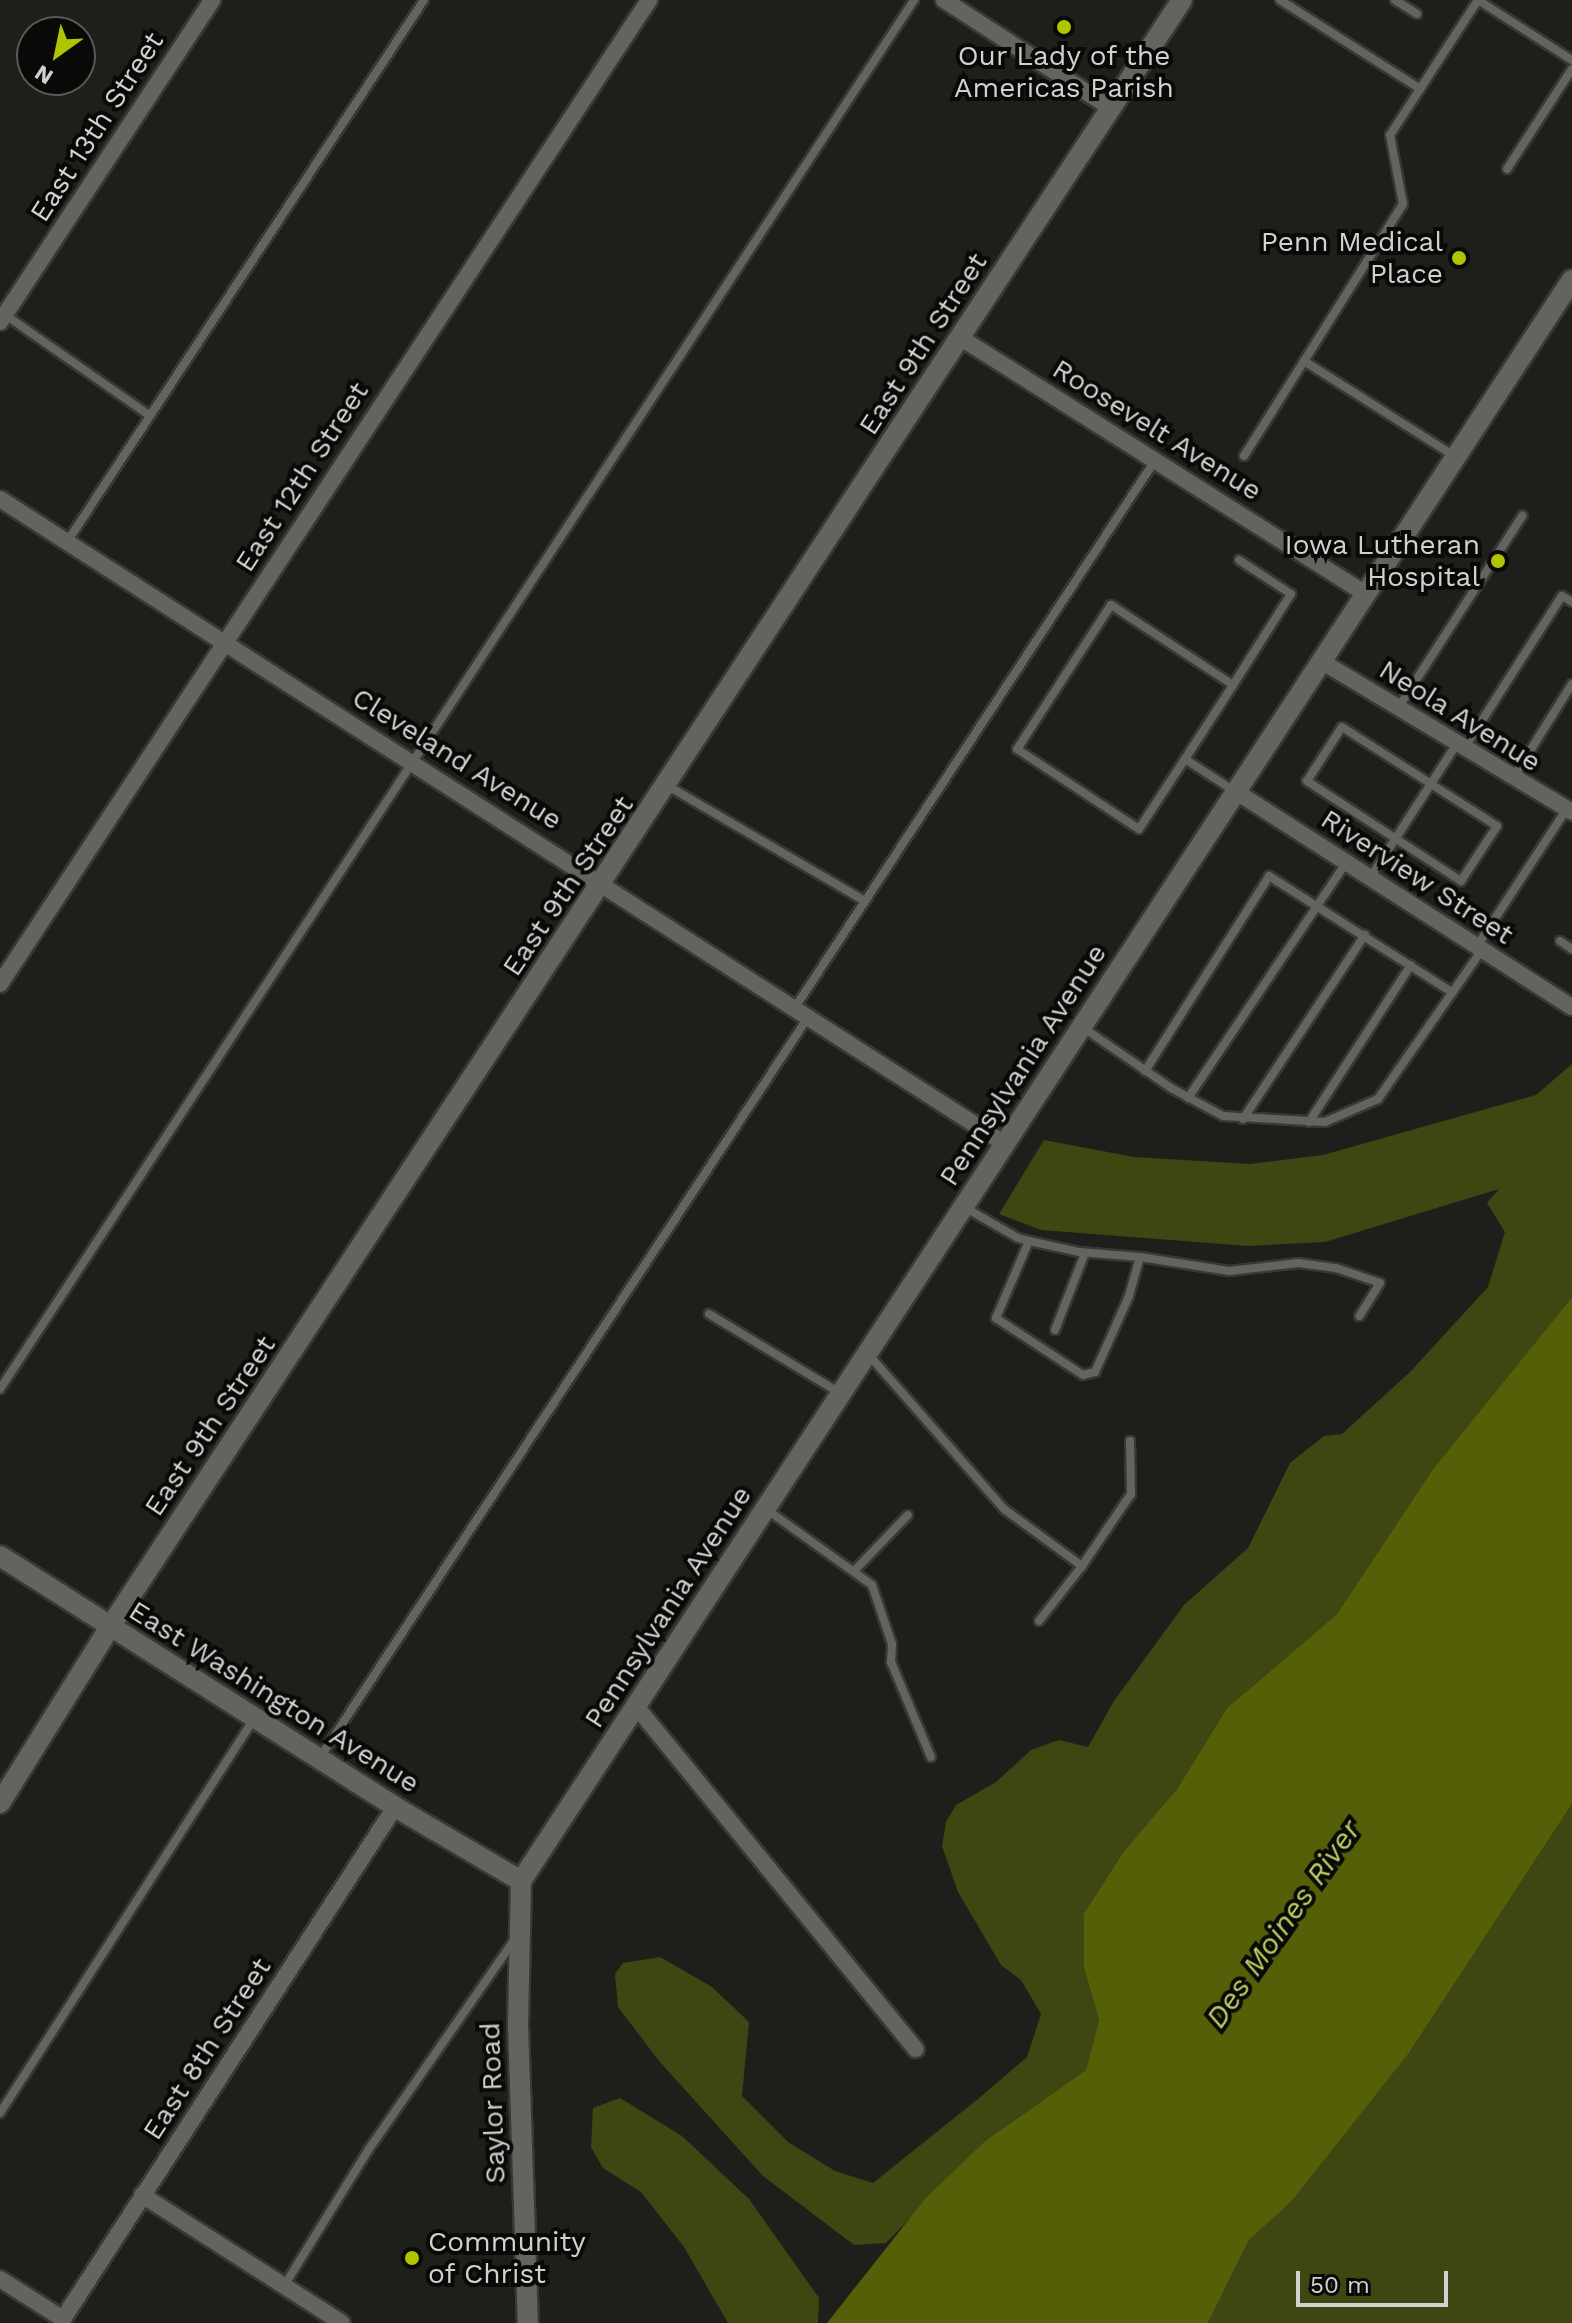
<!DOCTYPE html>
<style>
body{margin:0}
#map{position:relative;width:1572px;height:2323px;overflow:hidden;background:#1e1f1b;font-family:"Work Sans",sans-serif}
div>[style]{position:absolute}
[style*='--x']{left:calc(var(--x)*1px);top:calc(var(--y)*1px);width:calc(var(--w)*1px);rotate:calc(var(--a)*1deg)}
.green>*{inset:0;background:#3e4612}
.water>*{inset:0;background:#555f08}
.roads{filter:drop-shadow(2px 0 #383936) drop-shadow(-2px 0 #383936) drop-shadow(0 2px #383936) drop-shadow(0 -2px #383936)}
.service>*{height:8px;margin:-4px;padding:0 4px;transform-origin:4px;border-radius:4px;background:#63645f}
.minor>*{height:16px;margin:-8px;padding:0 8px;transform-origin:8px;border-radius:8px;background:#63645f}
.tertiary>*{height:20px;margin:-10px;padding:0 10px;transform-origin:10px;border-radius:10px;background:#63645f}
.dots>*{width:22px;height:22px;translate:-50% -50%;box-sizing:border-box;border:4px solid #090907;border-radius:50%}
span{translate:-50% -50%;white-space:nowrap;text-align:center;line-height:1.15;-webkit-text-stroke:8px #090907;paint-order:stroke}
.poi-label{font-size:28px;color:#d1d2cf}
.right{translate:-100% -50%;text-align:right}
.left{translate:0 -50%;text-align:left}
.street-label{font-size:28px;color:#d1d2cf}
.water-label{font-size:30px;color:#bbcc62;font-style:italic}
.north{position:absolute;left:16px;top:16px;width:80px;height:80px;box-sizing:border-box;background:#090907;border:2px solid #595957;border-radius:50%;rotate:213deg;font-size:22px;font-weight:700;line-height:32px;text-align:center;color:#d1d2cf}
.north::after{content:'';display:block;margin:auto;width:28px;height:36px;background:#b0c500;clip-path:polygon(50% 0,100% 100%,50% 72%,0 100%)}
.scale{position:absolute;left:1296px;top:2271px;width:152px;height:36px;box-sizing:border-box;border:4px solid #d1d2cf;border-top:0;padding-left:10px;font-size:24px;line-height:28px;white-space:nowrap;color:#d1d2cf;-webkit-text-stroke:6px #090907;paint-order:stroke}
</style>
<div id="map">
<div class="green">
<div style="clip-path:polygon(1572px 1064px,1572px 1297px,1433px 1469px,1337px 1614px,1227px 1708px,1177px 1789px,1124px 1851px,1084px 1913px,1084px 1968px,1099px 2020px,1086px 2070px,985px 2141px,886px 2243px,854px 2245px,763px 2176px,659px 2061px,618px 2007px,615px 1974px,623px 1963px,660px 1957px,712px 1987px,749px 2022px,742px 2096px,788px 2142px,835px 2171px,873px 2183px,978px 2099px,1027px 2057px,1041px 2014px,1021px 1980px,1001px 1965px,958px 1892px,942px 1846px,946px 1822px,956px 1805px,996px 1782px,1031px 1750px,1059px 1740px,1088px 1747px,1114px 1701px,1184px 1605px,1248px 1548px,1290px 1463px,1324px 1436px,1342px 1434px,1410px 1372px,1488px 1287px,1505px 1232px,1487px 1203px,1499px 1189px,1325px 1242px,1248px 1246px,1041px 1230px,999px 1214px,1044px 1140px,1134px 1157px,1250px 1164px,1323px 1155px,1536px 1095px)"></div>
<div style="clip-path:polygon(1572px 1804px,1572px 2323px,1208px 2323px,1249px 2240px,1292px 2201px,1409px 2053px)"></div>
<div style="clip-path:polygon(620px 2098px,682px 2136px,749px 2199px,819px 2298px,818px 2323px,728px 2323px,684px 2247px,641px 2192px,603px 2168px,591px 2147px,593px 2108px)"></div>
</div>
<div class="water">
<div style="clip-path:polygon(1572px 1297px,1572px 1804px,1409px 2053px,1292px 2201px,1249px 2240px,1208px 2323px,827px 2323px,925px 2199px,985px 2141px,1086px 2070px,1099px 2020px,1084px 1968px,1084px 1913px,1124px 1851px,1177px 1789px,1227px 1708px,1337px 1614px,1433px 1469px)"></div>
</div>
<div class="roads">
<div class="service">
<div style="--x:1280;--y:0;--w:166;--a:32.4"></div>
<div style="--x:1420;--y:89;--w:55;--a:123.1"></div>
<div style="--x:1390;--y:135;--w:70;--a:79.3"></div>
<div style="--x:1403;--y:204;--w:186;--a:122.2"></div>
<div style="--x:1304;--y:361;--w:178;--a:32.3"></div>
<div style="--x:1395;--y:0;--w:26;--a:32"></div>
<div style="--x:1478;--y:0;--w:112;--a:32.6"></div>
<div style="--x:1420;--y:89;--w:106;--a:-56.9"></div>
<div style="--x:1507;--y:169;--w:119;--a:-57"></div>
<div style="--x:4;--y:314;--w:177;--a:34.9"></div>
<div style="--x:1244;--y:456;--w:112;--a:-57.7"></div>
<div style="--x:67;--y:542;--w:649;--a:-56.63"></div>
<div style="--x:1233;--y:685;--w:108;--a:-57.5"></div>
<div style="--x:1291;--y:594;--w:62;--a:-146.8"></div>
<div style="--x:1398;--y:708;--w:229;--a:-57.1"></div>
<div style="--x:1342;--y:727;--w:184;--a:32.6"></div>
<div style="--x:1497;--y:826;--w:66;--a:123.2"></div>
<div style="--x:1461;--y:881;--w:184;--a:-147"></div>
<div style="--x:1307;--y:781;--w:64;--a:-57.1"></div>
<div style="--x:1463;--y:750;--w:183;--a:-57.3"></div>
<div style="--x:1562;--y:596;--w:12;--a:31"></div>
<div style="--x:1185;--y:759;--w:88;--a:-57"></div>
<div style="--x:1233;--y:685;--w:146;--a:-146.7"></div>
<div style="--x:1111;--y:605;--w:172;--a:123.1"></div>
<div style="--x:1017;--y:749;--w:146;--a:33.3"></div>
<div style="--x:1139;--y:829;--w:84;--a:-56.7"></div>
<div style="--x:1185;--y:759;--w:59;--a:33.1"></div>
<div style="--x:1513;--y:778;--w:111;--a:-57.9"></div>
<div style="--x:668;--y:786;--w:228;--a:30.3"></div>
<div style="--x:1370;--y:878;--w:158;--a:-57.1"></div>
<div style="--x:1560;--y:941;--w:14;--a:34"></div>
<div style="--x:1477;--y:946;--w:163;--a:-56.8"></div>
<div style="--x:796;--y:1006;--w:655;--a:-56.65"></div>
<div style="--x:1082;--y:1027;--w:108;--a:34.4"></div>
<div style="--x:1171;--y:1088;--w:59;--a:28.3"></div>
<div style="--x:1223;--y:1116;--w:102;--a:3.4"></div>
<div style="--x:1325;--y:1122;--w:58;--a:-23.5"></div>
<div style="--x:1378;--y:1099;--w:182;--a:-55.1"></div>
<div style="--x:1145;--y:1071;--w:231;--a:-57.5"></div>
<div style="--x:1269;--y:876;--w:217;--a:32.4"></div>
<div style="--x:1188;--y:1098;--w:283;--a:-56.1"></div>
<div style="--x:1243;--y:1119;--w:221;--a:-56.5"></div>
<div style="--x:1309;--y:1122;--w:187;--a:-57"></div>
<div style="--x:964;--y:1207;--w:62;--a:29.9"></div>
<div style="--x:1018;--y:1238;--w:11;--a:15"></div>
<div style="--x:1029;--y:1241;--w:51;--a:12.4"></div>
<div style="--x:1079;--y:1252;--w:61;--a:4.7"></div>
<div style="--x:1140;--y:1257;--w:41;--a:105.8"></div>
<div style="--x:1129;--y:1296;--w:83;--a:114.1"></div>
<div style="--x:1095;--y:1372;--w:12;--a:166"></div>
<div style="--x:1083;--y:1375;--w:104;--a:-146.8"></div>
<div style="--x:996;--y:1318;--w:84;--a:-66.8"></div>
<div style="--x:1140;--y:1257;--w:90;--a:8.9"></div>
<div style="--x:1229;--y:1271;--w:70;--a:-6.5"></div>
<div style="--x:1299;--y:1263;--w:37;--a:8"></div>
<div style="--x:1336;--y:1268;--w:46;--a:18.8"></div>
<div style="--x:1380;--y:1283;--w:39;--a:122"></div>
<div style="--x:709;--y:1314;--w:153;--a:31.1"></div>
<div style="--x:1055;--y:1330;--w:83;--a:-68.7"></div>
<div style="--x:868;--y:1354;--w:206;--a:48.7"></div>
<div style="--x:1004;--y:1509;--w:97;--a:36.2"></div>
<div style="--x:1082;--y:1566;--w:87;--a:-55.8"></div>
<div style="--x:1131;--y:1494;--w:53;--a:-91.1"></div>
<div style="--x:0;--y:1389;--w:1663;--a:-56.65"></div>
<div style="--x:766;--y:1509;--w:130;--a:35.6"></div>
<div style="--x:872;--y:1585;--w:62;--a:71.3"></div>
<div style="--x:892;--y:1644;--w:18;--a:93"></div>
<div style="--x:891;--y:1662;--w:103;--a:67.2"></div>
<div style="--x:855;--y:1570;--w:76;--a:-46.1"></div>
<div style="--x:1039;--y:1621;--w:70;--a:-52"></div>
<div style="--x:319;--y:1759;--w:890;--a:-56.6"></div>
<div style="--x:0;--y:2113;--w:469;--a:-57.2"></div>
<div style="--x:284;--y:2286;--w:161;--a:-58.2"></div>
<div style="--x:369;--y:2149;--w:256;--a:-55.2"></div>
</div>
<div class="minor">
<div style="--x:944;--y:0;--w:199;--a:32.9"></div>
<div style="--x:0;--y:322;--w:386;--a:-56.6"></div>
<div style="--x:961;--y:338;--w:478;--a:32.3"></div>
<div style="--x:0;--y:499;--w:1194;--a:32.69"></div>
<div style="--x:1321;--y:661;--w:293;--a:31"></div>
<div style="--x:1235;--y:791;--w:400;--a:32.7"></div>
<div style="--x:0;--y:984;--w:1179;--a:-56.59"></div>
<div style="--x:635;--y:1705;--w:444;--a:50.8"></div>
<div style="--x:142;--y:2195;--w:237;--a:32.6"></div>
<div style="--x:0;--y:2279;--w:75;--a:32.4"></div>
<div style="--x:63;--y:2319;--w:610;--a:-57.04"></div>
</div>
<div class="tertiary">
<div style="--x:0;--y:1556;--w:468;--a:32.4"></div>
<div style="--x:395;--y:1807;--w:146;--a:30.4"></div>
<div style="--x:0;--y:1803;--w:208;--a:-58"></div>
<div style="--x:110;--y:1627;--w:1948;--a:-56.62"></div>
<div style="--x:521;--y:1881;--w:1915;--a:-56.72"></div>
<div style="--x:521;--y:1881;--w:144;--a:91.2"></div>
<div style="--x:518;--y:2025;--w:298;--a:88.1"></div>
</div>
</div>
<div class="dots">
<div style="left:1064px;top:27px;background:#b0c500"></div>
<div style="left:1459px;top:258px;background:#b0c500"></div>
<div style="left:1498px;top:561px;background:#b0c500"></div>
<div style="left:412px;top:2258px;background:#b0c500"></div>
</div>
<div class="poi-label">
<span style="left:1064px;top:72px">Our Lady of the<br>Americas Parish</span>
<span class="right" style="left:1443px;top:258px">Penn Medical<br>Place</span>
<span class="right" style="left:1480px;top:561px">Iowa Lutheran<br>Hospital</span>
<span class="left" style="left:428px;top:2258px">Community<br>of Christ</span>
</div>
<div class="street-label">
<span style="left:97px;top:127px;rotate:-57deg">East 13th Street</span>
<span style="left:923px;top:344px;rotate:-57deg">East 9th Street</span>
<span style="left:1157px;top:430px;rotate:32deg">Roosevelt Avenue</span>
<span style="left:302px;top:477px;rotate:-57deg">East 12th Street</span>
<span style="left:1460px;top:716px;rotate:32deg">Neola Avenue</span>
<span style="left:457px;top:759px;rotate:32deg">Cleveland Avenue</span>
<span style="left:1417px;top:877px;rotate:33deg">Riverview Street</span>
<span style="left:568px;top:886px;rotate:-56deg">East 9th Street</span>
<span style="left:1023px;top:1065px;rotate:-57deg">Pennsylvania Avenue</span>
<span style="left:210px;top:1426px;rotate:-56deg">East 9th Street</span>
<span style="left:668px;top:1607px;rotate:-57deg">Pennsylvania Avenue</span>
<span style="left:274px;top:1697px;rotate:32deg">East Washington Avenue</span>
<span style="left:207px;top:2049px;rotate:-57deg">East 8th Street</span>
<span style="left:493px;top:2103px;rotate:-92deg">Saylor Road</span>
</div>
<div class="water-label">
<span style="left:1283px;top:1924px;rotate:-55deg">Des Moines River</span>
</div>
<div class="north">N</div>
<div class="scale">50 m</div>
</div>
